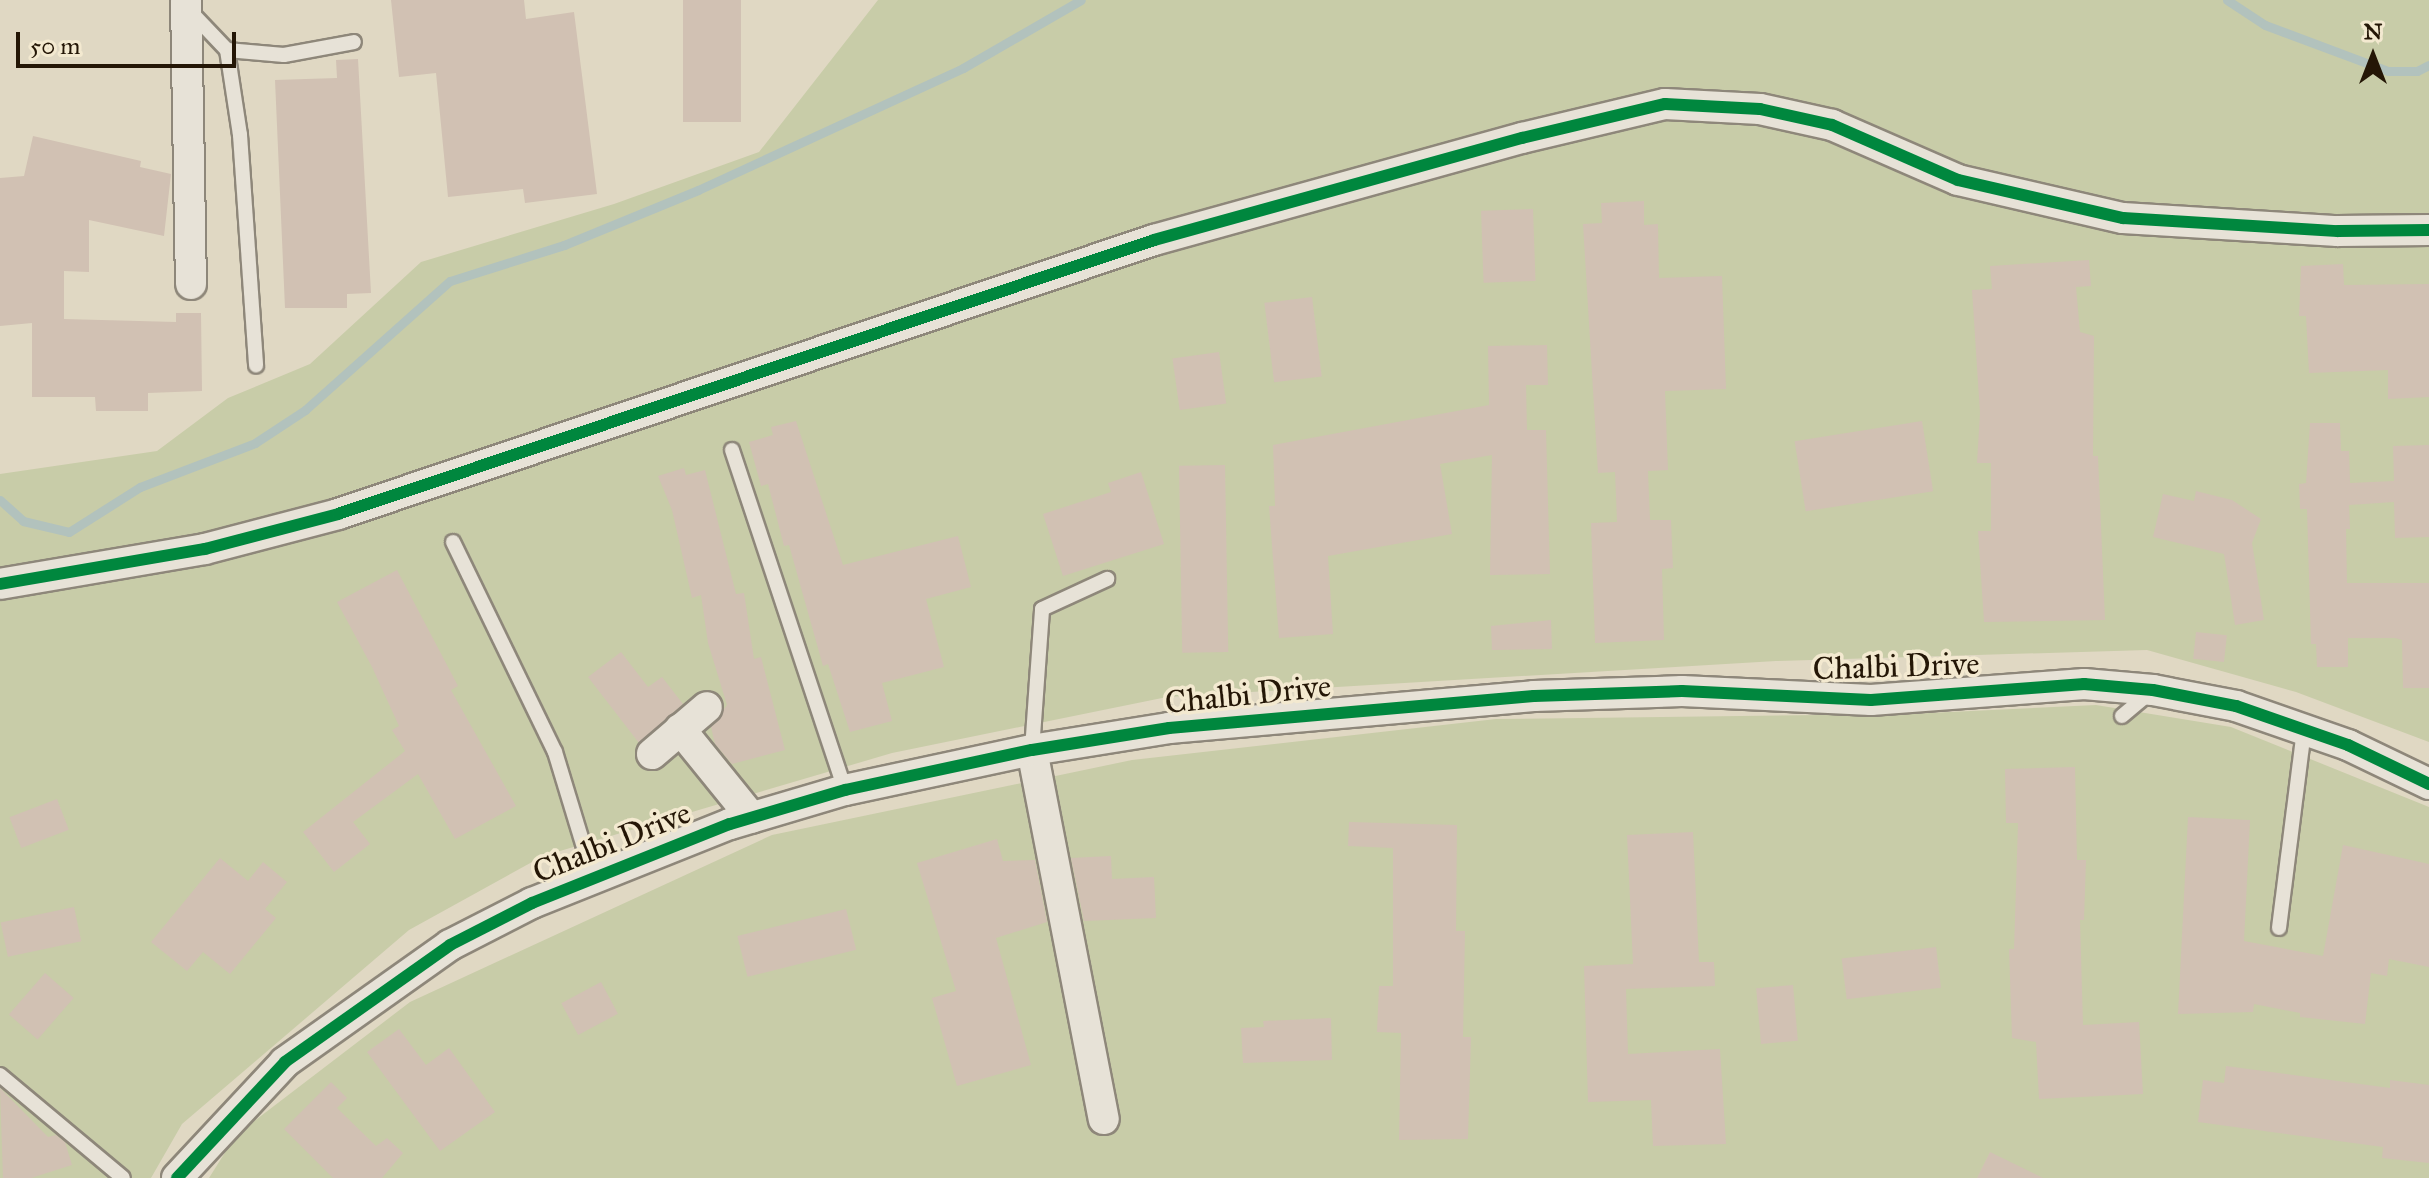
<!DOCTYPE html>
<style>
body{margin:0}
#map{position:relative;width:2429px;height:1178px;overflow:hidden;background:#e0d8c3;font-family:"IM FELL Great Primer",serif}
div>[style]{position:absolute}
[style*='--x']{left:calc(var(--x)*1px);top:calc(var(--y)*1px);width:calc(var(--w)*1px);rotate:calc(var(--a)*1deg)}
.green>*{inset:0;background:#c8cca8}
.stream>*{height:9px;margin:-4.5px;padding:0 4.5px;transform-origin:4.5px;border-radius:4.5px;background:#b2c2bd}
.building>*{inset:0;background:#d1c1b3;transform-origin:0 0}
.roads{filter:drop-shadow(2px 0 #8e877a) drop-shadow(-2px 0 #8e877a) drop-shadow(0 2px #8e877a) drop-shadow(0 -2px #8e877a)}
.lane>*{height:14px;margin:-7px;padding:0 7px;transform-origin:7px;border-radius:7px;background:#e7e2d7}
.street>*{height:30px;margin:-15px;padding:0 15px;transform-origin:15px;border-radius:15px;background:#e7e2d7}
.cycleway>*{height:12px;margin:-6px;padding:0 6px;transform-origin:6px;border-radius:6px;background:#00873e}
span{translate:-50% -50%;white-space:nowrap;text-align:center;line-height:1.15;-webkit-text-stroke:7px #f3e9d0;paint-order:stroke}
.street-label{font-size:32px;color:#241606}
.north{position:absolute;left:2333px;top:16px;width:80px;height:80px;-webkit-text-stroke:6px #f3e9d0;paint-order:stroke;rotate:0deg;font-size:22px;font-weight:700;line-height:32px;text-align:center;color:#241606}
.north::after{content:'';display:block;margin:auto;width:28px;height:36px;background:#241606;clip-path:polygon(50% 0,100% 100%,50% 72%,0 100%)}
.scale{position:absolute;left:16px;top:32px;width:220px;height:36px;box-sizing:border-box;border:4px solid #241606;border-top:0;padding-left:10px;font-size:24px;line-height:28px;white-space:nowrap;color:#241606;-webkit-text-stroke:6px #f3e9d0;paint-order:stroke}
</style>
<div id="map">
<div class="green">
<div style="clip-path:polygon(878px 0,2429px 0,2429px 742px,2296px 692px,2147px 650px,1776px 661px,1167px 697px,892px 753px,543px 856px,409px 930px,182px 1124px,151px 1178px,0 1178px,0 474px,157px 451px,228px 398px,310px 364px,421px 262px,614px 204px,759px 152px)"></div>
<div style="clip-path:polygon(2096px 705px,2231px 727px,2429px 807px,2429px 1178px,209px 1178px,236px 1135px,410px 1002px,772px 835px,1132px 760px,1496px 719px,1908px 714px)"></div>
</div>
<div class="stream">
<div style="--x:2227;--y:0;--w:45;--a:33.3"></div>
<div style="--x:2265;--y:25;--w:131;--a:20.5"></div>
<div style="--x:2388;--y:71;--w:29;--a:0"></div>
<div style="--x:2417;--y:71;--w:13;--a:-27"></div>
<div style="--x:0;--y:500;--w:31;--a:42"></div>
<div style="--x:23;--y:521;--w:47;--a:13.4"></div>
<div style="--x:69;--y:532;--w:84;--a:-32.4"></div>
<div style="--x:140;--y:487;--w:123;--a:-20.9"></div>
<div style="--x:255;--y:443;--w:60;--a:-33.4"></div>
<div style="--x:305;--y:410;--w:194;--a:-41.7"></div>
<div style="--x:450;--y:281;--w:120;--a:-17.5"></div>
<div style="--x:564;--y:245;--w:145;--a:-22.3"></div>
<div style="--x:698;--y:190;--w:292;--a:-24.7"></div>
<div style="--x:963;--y:68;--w:136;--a:-30"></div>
</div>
<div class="building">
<div style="clip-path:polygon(391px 0,524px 0,526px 19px,574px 12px,597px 194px,525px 203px,523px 189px,448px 197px,436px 73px,399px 77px)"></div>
<div style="left:683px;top:0;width:58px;height:122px"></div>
<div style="clip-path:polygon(358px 59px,371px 293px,347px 294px,347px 308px,285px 308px,275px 80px,337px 78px,336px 60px)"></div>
<div style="clip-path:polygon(33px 136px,141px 161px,140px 167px,171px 174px,164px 236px,89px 220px,89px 272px,64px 271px,64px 319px,176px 322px,176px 313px,201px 313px,202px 391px,148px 393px,148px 411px,96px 411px,95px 397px,32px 397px,32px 323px,0 326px,0 178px,24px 176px)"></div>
<div style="clip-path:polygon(1644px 201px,1644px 225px,1658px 224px,1659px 278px,1722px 276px,1726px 389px,1665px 391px,1668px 470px,1648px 471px,1650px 520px,1671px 520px,1673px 568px,1662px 569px,1664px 640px,1595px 643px,1591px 523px,1617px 522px,1615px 472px,1598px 473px,1583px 224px,1602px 223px,1601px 203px)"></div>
<div style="left:1533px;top:209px;width:72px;height:52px;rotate:88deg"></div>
<div style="clip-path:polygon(2089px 260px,2091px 286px,2076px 287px,2080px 332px,2094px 336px,2093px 456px,2098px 456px,2105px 620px,1984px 622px,1978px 531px,1991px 531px,1991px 463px,1977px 463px,1980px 413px,1972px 290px,1992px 289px,1990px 266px)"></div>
<div style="clip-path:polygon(2343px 264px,2344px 285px,2429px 284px,2429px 397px,2388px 399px,2388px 370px,2309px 373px,2306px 316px,2299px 316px,2301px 266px)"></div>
<div style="left:1312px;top:297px;width:80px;height:48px;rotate:83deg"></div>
<div style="clip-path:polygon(1547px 345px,1548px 385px,1526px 385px,1527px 430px,1546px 430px,1550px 574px,1490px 575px,1492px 455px,1440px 464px,1452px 534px,1328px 556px,1333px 634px,1279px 638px,1269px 506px,1275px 506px,1273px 445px,1489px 405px,1488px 346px)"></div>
<div style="left:1219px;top:352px;width:52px;height:47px;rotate:82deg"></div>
<div style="clip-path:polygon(796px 421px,843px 565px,958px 536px,971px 587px,926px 599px,944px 667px,882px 683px,892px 721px,850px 732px,828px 664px,823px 666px,789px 545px,784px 546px,768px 484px,761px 486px,749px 442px,773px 435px,771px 427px)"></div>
<div style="left:1922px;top:421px;width:71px;height:129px;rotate:81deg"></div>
<div style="clip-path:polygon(2310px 423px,2340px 423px,2341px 451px,2349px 451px,2350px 483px,2394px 481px,2393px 446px,2429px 445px,2429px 537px,2395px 538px,2394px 502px,2349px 505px,2350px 529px,2346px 529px,2347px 583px,2429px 583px,2429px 688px,2403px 688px,2402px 640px,2395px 638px,2348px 638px,2348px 667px,2317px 667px,2316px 644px,2311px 644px,2307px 509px,2300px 509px,2299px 484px,2306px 483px)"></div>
<div style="left:1225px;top:465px;width:187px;height:46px;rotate:89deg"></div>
<div style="clip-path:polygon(684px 468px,686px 475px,705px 470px,736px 594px,744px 593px,754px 659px,761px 657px,785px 750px,732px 764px,715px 744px,711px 727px,727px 705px,708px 643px,701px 595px,692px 598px,672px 510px,658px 476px)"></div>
<div style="clip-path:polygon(1141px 472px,1164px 544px,1063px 576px,1043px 514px,1111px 492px,1108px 483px)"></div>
<div style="clip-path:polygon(2196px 491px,2232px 500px,2261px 519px,2252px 543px,2264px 620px,2235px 625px,2224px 554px,2153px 537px,2163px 494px,2194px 501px)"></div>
<div style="clip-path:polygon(397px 570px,458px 686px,451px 690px,516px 806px,455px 839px,418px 774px,353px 822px,370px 844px,334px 872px,303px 832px,405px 751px,392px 730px,399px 726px,372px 667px,337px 602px)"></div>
<div style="clip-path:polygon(1551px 620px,1552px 649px,1492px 650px,1491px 626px)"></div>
<div style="left:2196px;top:632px;width:31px;height:27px;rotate:6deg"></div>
<div style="clip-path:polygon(621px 652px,648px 687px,662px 677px,683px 704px,639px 743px,588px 677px)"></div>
<div style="clip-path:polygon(2075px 767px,2077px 860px,2086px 860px,2084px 920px,2080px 920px,2083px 1025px,2139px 1022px,2143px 1094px,2039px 1099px,2036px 1042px,2012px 1038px,2009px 949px,2014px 949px,2018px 823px,2006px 823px,2005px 769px)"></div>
<div style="left:57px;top:799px;width:33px;height:51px;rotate:69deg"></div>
<div style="clip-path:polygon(2188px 817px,2250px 820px,2244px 941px,2323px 956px,2343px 845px,2429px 864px,2429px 967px,2389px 959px,2387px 976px,2371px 973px,2365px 1024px,2300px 1017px,2300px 1013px,2254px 1004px,2253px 1012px,2178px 1014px)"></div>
<div style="clip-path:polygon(1349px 822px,1457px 825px,1456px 931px,1465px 931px,1463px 1037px,1471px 1037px,1468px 1139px,1399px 1140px,1401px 1033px,1377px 1032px,1379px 986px,1393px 986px,1393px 848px,1348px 846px)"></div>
<div style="clip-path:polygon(1693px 832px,1699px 962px,1714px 962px,1715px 986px,1626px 989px,1628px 1054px,1720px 1049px,1726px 1144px,1653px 1146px,1651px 1100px,1588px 1102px,1584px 966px,1633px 964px,1627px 835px)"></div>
<div style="clip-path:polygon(997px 839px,1003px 861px,1035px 860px,1047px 922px,996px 938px,1031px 1065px,957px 1086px,932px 998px,956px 991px,917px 863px)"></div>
<div style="clip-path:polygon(1111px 856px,1112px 879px,1154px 877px,1156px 918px,1084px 921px,1071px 858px)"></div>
<div style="clip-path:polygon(220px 858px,248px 881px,263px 862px,287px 882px,265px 909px,276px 918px,230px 974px,203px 952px,187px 971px,151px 942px)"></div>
<div style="left:74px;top:907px;width:35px;height:75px;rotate:78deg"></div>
<div style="left:846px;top:909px;width:42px;height:112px;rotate:76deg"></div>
<div style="left:1936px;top:947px;width:41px;height:95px;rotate:83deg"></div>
<div style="left:45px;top:973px;width:38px;height:55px;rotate:41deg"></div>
<div style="left:601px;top:982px;width:36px;height:45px;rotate:62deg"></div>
<div style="left:1793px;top:985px;width:56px;height:37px;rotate:85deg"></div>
<div style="clip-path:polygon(1331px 1018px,1332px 1060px,1243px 1063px,1241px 1028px,1264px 1027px,1263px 1021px)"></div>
<div style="clip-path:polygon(399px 1029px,426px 1065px,449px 1048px,495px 1112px,440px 1151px,367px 1052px)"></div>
<div style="clip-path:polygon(2226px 1066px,2390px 1088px,2390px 1080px,2429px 1085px,2429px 1163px,2382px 1158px,2383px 1147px,2198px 1122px,2203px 1080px,2224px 1083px)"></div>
<div style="clip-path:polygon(331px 1082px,347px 1098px,337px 1108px,376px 1146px,387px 1138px,403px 1153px,382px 1178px,333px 1178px,284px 1129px)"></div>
<div style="clip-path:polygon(0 1088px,48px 1137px,56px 1135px,65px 1142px,72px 1165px,31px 1178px,3px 1178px)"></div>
<div style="clip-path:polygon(1990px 1152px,2043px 1178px,1977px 1178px)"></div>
</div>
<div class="roads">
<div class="lane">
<div style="--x:189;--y:10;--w:55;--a:46.5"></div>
<div style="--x:227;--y:50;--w:86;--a:81.3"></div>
<div style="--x:240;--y:135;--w:231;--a:86"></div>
<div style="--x:227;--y:50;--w:57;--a:5"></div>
<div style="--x:284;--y:55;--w:71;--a:-10.5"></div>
<div style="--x:732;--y:450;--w:358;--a:71.6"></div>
<div style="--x:453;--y:542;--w:233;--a:64.1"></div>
<div style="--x:555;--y:752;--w:131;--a:73.1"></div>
<div style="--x:2122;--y:716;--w:35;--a:-40"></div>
<div style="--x:1032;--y:750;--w:141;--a:-85.9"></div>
<div style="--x:1042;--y:609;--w:72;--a:-24.8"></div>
<div style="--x:2279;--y:928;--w:201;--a:-82.8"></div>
<div style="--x:0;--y:1075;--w:160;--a:39.9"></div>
</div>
<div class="street">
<div style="--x:186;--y:0;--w:284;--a:89"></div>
<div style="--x:0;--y:584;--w:208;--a:-9.7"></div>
<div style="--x:205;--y:549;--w:138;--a:-14.7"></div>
<div style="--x:338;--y:514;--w:861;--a:-18.56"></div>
<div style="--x:1154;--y:240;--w:382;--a:-15.5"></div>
<div style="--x:1522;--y:138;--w:147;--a:-13.4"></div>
<div style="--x:1665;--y:104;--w:95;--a:3"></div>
<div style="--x:1760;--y:109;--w:74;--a:12.5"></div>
<div style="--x:1832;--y:125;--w:137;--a:23.6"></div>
<div style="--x:1958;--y:180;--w:169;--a:13"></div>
<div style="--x:2123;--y:218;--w:215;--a:3.5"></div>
<div style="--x:2338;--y:231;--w:91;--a:-0.6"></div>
<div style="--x:680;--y:729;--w:114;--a:51"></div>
<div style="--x:1032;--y:750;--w:376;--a:79"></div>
<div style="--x:652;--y:754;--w:72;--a:-40.5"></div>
<div style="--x:177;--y:1178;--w:158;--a:-47"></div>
<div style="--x:285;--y:1062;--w:202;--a:-35.3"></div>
<div style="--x:450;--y:945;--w:92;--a:-27.1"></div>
<div style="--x:532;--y:903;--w:213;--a:-21.8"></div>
<div style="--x:730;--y:824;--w:120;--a:-16.5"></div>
<div style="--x:845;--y:790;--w:191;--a:-12.1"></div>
<div style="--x:1032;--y:750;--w:139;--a:-9.1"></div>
<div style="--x:1169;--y:728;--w:366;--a:-5"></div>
<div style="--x:1534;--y:696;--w:148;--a:-1.9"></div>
<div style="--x:1682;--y:691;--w:189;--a:2.7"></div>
<div style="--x:1871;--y:700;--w:214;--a:-4.3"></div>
<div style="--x:2084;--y:684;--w:69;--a:5"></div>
<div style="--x:2153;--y:690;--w:85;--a:10.9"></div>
<div style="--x:2236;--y:706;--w:119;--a:19.2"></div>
<div style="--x:2348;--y:745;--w:90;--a:25.7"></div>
</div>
</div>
<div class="cycleway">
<div style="--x:0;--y:584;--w:208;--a:-9.7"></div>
<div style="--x:205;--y:549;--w:138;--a:-14.7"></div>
<div style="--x:338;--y:514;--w:861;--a:-18.56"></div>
<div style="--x:1154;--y:240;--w:382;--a:-15.5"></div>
<div style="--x:1522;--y:138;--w:147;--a:-13.4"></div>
<div style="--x:1665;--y:104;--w:95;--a:3"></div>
<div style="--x:1760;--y:109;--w:74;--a:12.5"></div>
<div style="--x:1832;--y:125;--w:137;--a:23.6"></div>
<div style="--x:1958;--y:180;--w:169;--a:13"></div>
<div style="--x:2123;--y:218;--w:215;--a:3.5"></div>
<div style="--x:2338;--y:231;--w:91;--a:-0.6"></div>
<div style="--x:177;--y:1178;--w:158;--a:-47"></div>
<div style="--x:285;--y:1062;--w:202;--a:-35.3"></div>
<div style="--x:450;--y:945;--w:92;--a:-27.1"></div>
<div style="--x:532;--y:903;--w:213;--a:-21.8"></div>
<div style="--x:730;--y:824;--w:120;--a:-16.5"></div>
<div style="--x:845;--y:790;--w:191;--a:-12.1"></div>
<div style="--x:1032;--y:750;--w:139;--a:-9.1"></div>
<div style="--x:1169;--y:728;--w:366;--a:-5"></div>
<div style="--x:1534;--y:696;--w:148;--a:-1.9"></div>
<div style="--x:1682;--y:691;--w:189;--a:2.7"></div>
<div style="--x:1871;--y:700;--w:214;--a:-4.3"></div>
<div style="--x:2084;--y:684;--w:69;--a:5"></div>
<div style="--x:2153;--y:690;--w:85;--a:10.9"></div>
<div style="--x:2236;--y:706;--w:119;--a:19.2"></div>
<div style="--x:2348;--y:745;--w:90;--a:25.7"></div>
</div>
<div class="street-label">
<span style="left:1896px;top:667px;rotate:-2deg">Chalbi Drive</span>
<span style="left:1248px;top:695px;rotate:-6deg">Chalbi Drive</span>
<span style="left:612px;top:843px;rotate:-22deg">Chalbi Drive</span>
</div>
<div class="north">N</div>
<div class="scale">50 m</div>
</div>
